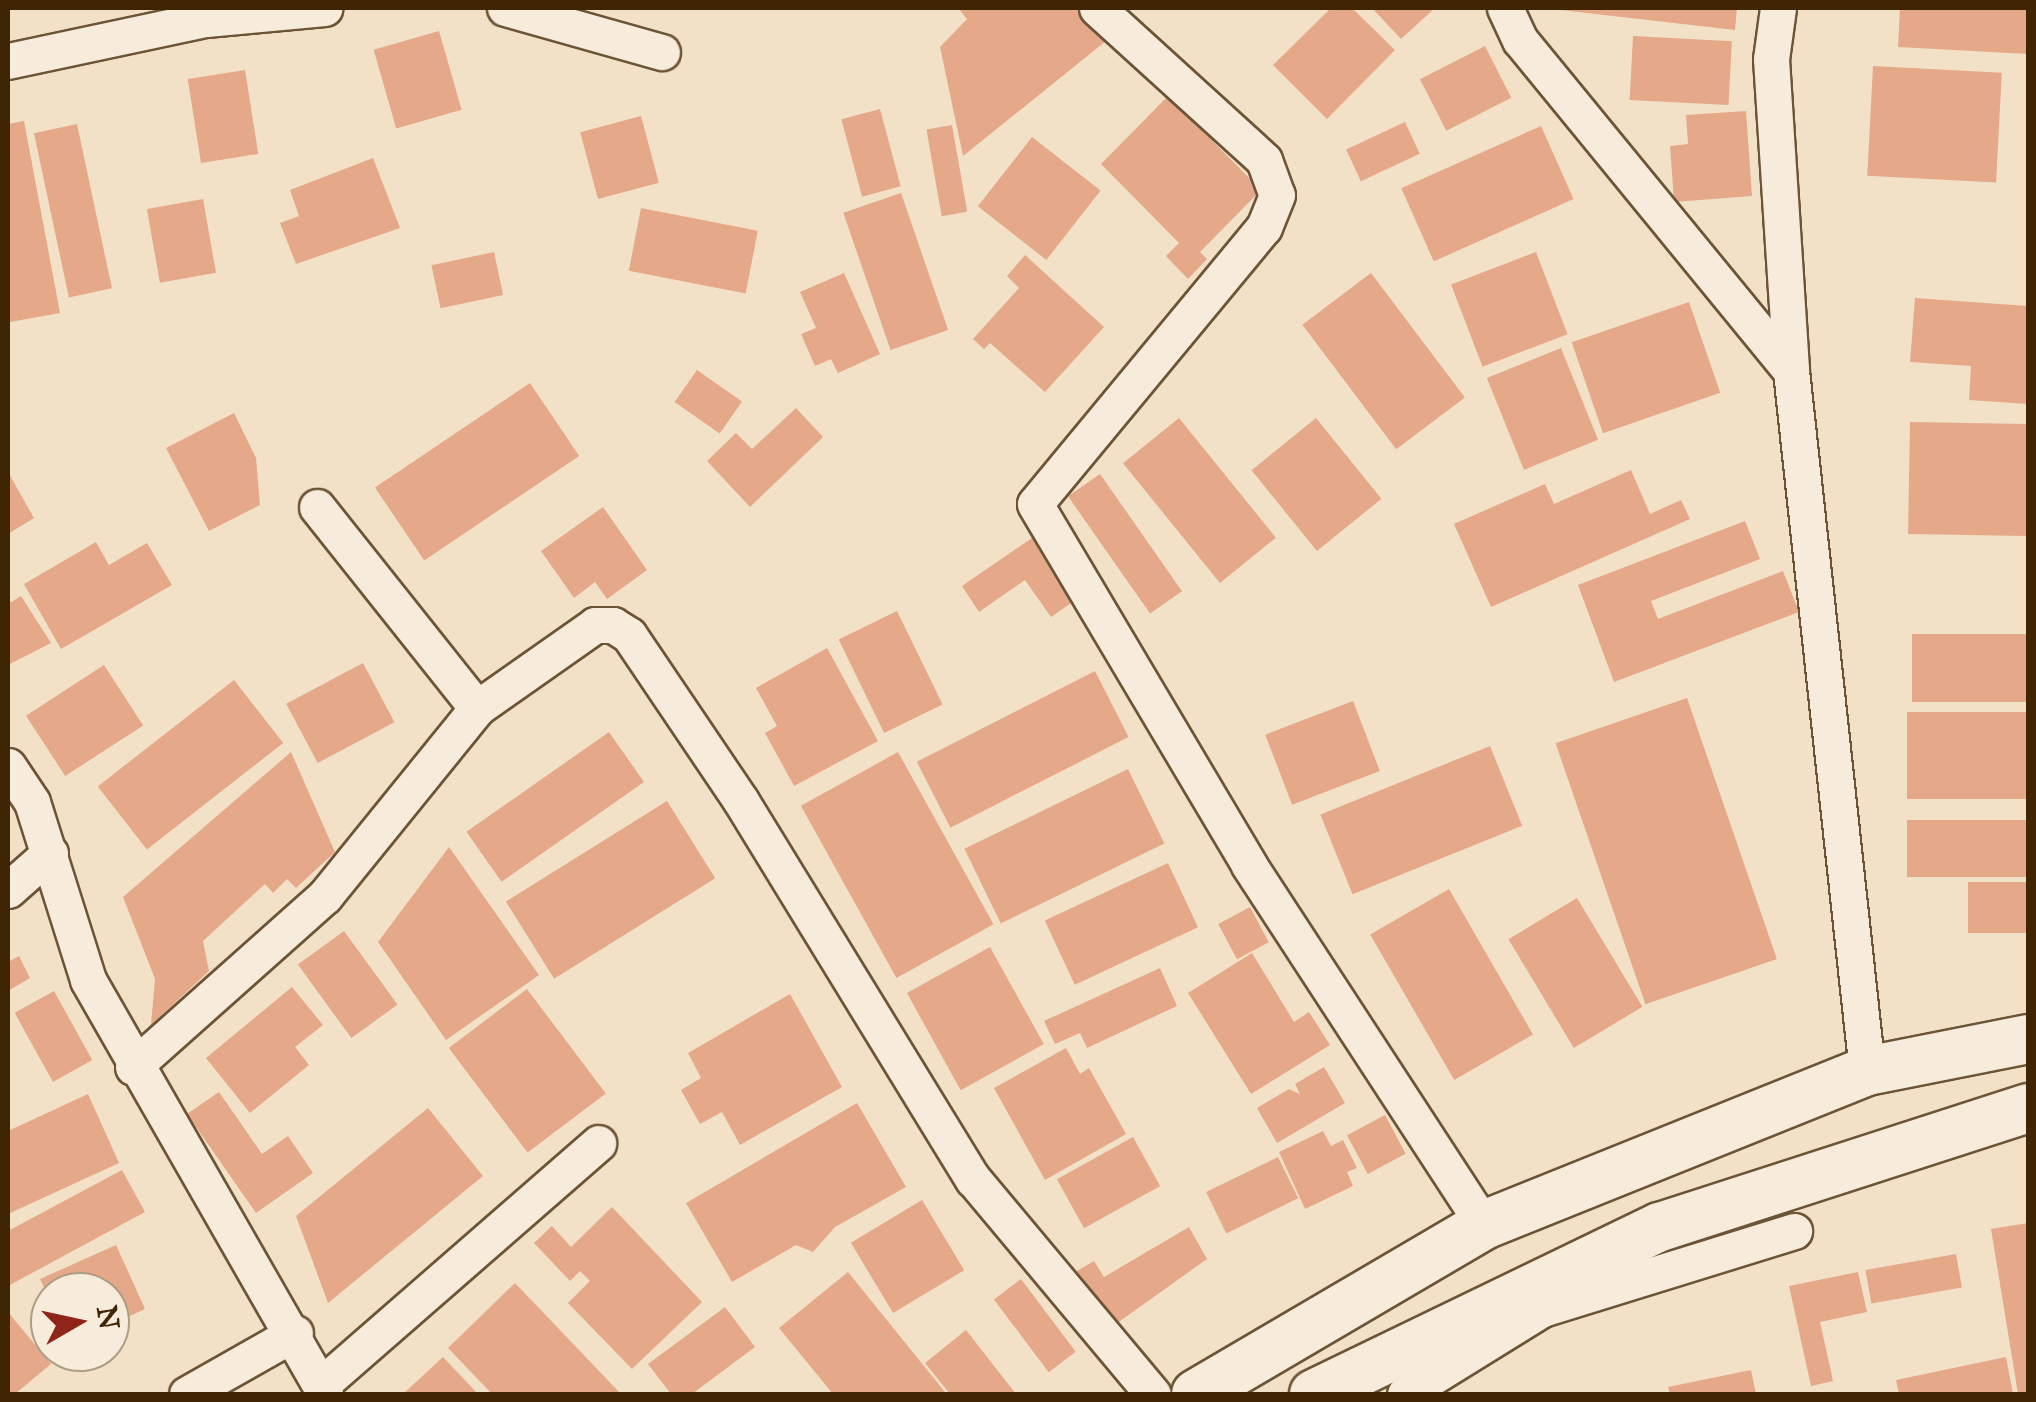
<!DOCTYPE html>
<style>
body{margin:0}
#map{position:relative;width:2036px;height:1402px;overflow:hidden;background:#f2e1c7;font-family:"IM FELL Great Primer",serif}
div>[style]{position:absolute}
[style*='--x']{left:calc(var(--x)*1px);top:calc(var(--y)*1px);width:calc(var(--w)*1px);rotate:calc(var(--a)*1deg)}
.building>*{inset:0;background:#e5a98a;transform-origin:0 0}
.roads{filter:drop-shadow(2px 0 #6c5436) drop-shadow(-2px 0 #6c5436) drop-shadow(0 2px #6c5436) drop-shadow(0 -2px #6c5436)}
.street>*{height:35px;margin:-17.5px;padding:0 17.5px;transform-origin:17.5px;border-radius:17.5px;background:#f7ecdb}
.secondary>*{height:48px;margin:-24px;padding:0 24px;transform-origin:24px;border-radius:24px;background:#f7ecdb}
span{translate:-50% -50%;white-space:nowrap;text-align:center;line-height:1.15;-webkit-text-stroke:10px #f7ecdb;paint-order:stroke}
.frame{position:absolute;inset:0;border:10px solid #402505;pointer-events:none}
.north{position:absolute;left:30px;top:1272px;width:100px;height:100px;box-sizing:border-box;background:#f7ecdb;border:2px solid #ae9c85;border-radius:50%;rotate:81deg;font-size:28px;font-weight:700;line-height:40px;text-align:center;color:#402505}
.north::after{content:'';display:block;margin:auto;width:35px;height:45px;background:#8f2418;clip-path:polygon(50% 0,100% 100%,50% 72%,0 100%)}
</style>
<div id="map">
<div class="building">
<div style="clip-path:polygon(958px 8px,1078px 8px,1106px 41px,963px 156px,940px 47px,967px 19px)"></div>
<div style="clip-path:polygon(1331px 8px,1352px 8px,1395px 50px,1327px 119px,1273px 65px)"></div>
<div style="clip-path:polygon(1372px 8px,1435px 8px,1401px 39px)"></div>
<div style="clip-path:polygon(1543px 8px,1737px 8px,1735px 30px)"></div>
<div style="clip-path:polygon(1900px 8px,2028px 8px,2028px 54px,1898px 47px)"></div>
<div style="left:439px;top:31px;width:82px;height:68px;rotate:74deg"></div>
<div style="left:1633px;top:36px;width:99px;height:64px;rotate:3deg"></div>
<div style="left:1485px;top:46px;width:58px;height:73px;rotate:63deg"></div>
<div style="left:1873px;top:66px;width:129px;height:110px;rotate:3deg"></div>
<div style="left:245px;top:70px;width:85px;height:58px;rotate:81deg"></div>
<div style="clip-path:polygon(1168px 96px,1261px 190px,1200px 252px,1207px 259px,1188px 279px,1166px 256px,1179px 243px,1101px 164px)"></div>
<div style="left:880px;top:109px;width:80px;height:40px;rotate:75deg"></div>
<div style="clip-path:polygon(1746px 111px,1752px 196px,1674px 202px,1670px 146px,1688px 144px,1686px 115px)"></div>
<div style="left:641px;top:116px;width:69px;height:63px;rotate:75deg"></div>
<div style="clip-path:polygon(24px 121px,60px 313px,10px 322px,8px 124px)"></div>
<div style="left:1405px;top:122px;width:35px;height:65px;rotate:65deg"></div>
<div style="left:77px;top:124px;width:168px;height:44px;rotate:78deg"></div>
<div style="left:952px;top:125px;width:88px;height:26px;rotate:80deg"></div>
<div style="left:1541px;top:126px;width:80px;height:153px;rotate:66deg"></div>
<div style="left:1032px;top:137px;width:87px;height:88px;rotate:38deg"></div>
<div style="clip-path:polygon(373px 158px,400px 228px,296px 264px,280px 223px,299px 216px,290px 190px)"></div>
<div style="left:901px;top:193px;width:145px;height:61px;rotate:71deg"></div>
<div style="left:203px;top:199px;width:75px;height:57px;rotate:80deg"></div>
<div style="left:641px;top:208px;width:119px;height:64px;rotate:11deg"></div>
<div style="left:494px;top:252px;width:44px;height:64px;rotate:78deg"></div>
<div style="left:1536px;top:252px;width:88px;height:91px;rotate:69deg"></div>
<div style="clip-path:polygon(1025px 255px,1104px 327px,1045px 392px,990px 343px,984px 349px,973px 339px,1019px 288px,1007px 276px)"></div>
<div style="clip-path:polygon(844px 273px,880px 354px,838px 373px,831px 359px,815px 366px,801px 334px,816px 328px,800px 292px)"></div>
<div style="left:1371px;top:273px;width:156px;height:86px;rotate:53deg"></div>
<div style="clip-path:polygon(1915px 298px,2028px 306px,2028px 404px,1969px 400px,1971px 366px,1910px 362px)"></div>
<div style="left:1689px;top:302px;width:96px;height:124px;rotate:71deg"></div>
<div style="left:1561px;top:348px;width:99px;height:80px;rotate:68deg"></div>
<div style="left:697px;top:370px;width:55px;height:39px;rotate:35deg"></div>
<div style="left:530px;top:383px;width:88px;height:187px;rotate:56deg"></div>
<div style="clip-path:polygon(796px 408px,823px 437px,750px 507px,707px 461px,736px 433px,752px 449px)"></div>
<div style="clip-path:polygon(234px 413px,256px 458px,260px 505px,209px 531px,166px 448px)"></div>
<div style="left:1179px;top:418px;width:154px;height:72px;rotate:51deg"></div>
<div style="left:1316px;top:418px;width:104px;height:83px;rotate:51deg"></div>
<div style="left:1910px;top:422px;width:118px;height:112px;rotate:1deg"></div>
<div style="clip-path:polygon(1631px 470px,1650px 514px,1681px 500px,1690px 519px,1491px 607px,1454px 524px,1545px 484px,1554px 504px)"></div>
<div style="clip-path:polygon(8px 472px,34px 518px,8px 534px)"></div>
<div style="left:1100px;top:474px;width:143px;height:39px;rotate:55deg"></div>
<div style="clip-path:polygon(603px 507px,647px 570px,607px 599px,595px 582px,574px 598px,541px 551px)"></div>
<div style="clip-path:polygon(1745px 521px,1760px 559px,1651px 601px,1658px 619px,1783px 571px,1799px 612px,1614px 682px,1578px 585px)"></div>
<div style="clip-path:polygon(1032px 538px,1074px 601px,1051px 617px,1025px 580px,979px 612px,962px 586px)"></div>
<div style="clip-path:polygon(96px 542px,109px 565px,147px 543px,172px 585px,61px 649px,24px 584px)"></div>
<div style="clip-path:polygon(21px 596px,51px 643px,8px 665px,8px 604px)"></div>
<div style="left:897px;top:611px;width:104px;height:65px;rotate:64deg"></div>
<div style="left:2028px;top:634px;width:68px;height:116px;rotate:90deg"></div>
<div style="clip-path:polygon(827px 648px,878px 741px,794px 786px,765px 733px,777px 726px,756px 688px)"></div>
<div style="left:363px;top:663px;width:67px;height:87px;rotate:62deg"></div>
<div style="left:104px;top:665px;width:72px;height:93px;rotate:57deg"></div>
<div style="left:1095px;top:671px;width:74px;height:200px;rotate:63deg"></div>
<div style="left:234px;top:680px;width:80px;height:173px;rotate:52deg"></div>
<div style="left:1687px;top:698px;width:276px;height:139px;rotate:71deg"></div>
<div style="left:1353px;top:701px;width:75px;height:94px;rotate:69deg"></div>
<div style="left:2028px;top:712px;width:87px;height:121px;rotate:90deg"></div>
<div style="left:609px;top:732px;width:61px;height:174px;rotate:55deg"></div>
<div style="left:1490px;top:746px;width:86px;height:183px;rotate:68deg"></div>
<div style="clip-path:polygon(291px 752px,335px 852px,296px 888px,287px 879px,273px 893px,265px 884px,203px 941px,209px 971px,151px 1025px,155px 979px,123px 897px)"></div>
<div style="left:898px;top:752px;width:197px;height:111px;rotate:61deg"></div>
<div style="left:1128px;top:769px;width:83px;height:182px;rotate:64deg"></div>
<div style="left:667px;top:801px;width:91px;height:190px;rotate:58deg"></div>
<div style="left:2028px;top:820px;width:57px;height:121px;rotate:90deg"></div>
<div style="clip-path:polygon(449px 847px,539px 975px,446px 1040px,378px 942px)"></div>
<div style="left:1168px;top:863px;width:71px;height:136px;rotate:65deg"></div>
<div style="left:2028px;top:882px;width:51px;height:60px;rotate:90deg"></div>
<div style="left:1449px;top:889px;width:168px;height:91px;rotate:60deg"></div>
<div style="left:1577px;top:898px;width:127px;height:80px;rotate:59deg"></div>
<div style="left:1250px;top:907px;width:40px;height:36px;rotate:62deg"></div>
<div style="left:344px;top:931px;width:91px;height:57px;rotate:54deg"></div>
<div style="left:990px;top:947px;width:111px;height:95px;rotate:61deg"></div>
<div style="clip-path:polygon(1252px 953px,1294px 1022px,1309px 1012px,1330px 1045px,1251px 1094px,1188px 993px)"></div>
<div style="clip-path:polygon(19px 956px,30px 978px,8px 991px,8px 962px)"></div>
<div style="clip-path:polygon(1160px 968px,1177px 1006px,1087px 1048px,1080px 1033px,1055px 1044px,1044px 1021px)"></div>
<div style="clip-path:polygon(292px 987px,323px 1025px,295px 1047px,309px 1065px,250px 1113px,206px 1058px)"></div>
<div style="left:527px;top:989px;width:131px;height:98px;rotate:53deg"></div>
<div style="left:54px;top:991px;width:79px;height:45px;rotate:61deg"></div>
<div style="clip-path:polygon(790px 994px,842px 1087px,740px 1145px,722px 1112px,700px 1124px,681px 1090px,701px 1078px,688px 1053px)"></div>
<div style="clip-path:polygon(1066px 1048px,1080px 1074px,1089px 1068px,1126px 1134px,1045px 1180px,994px 1088px)"></div>
<div style="clip-path:polygon(1324px 1067px,1345px 1103px,1277px 1143px,1257px 1108px,1289px 1089px,1300px 1094px,1295px 1084px)"></div>
<div style="clip-path:polygon(219px 1092px,262px 1154px,288px 1136px,313px 1173px,256px 1213px,187px 1114px)"></div>
<div style="clip-path:polygon(88px 1094px,119px 1163px,8px 1214px,8px 1131px)"></div>
<div style="clip-path:polygon(857px 1103px,906px 1187px,835px 1227px,813px 1252px,796px 1245px,732px 1282px,686px 1203px)"></div>
<div style="clip-path:polygon(428px 1108px,483px 1176px,328px 1303px,296px 1216px)"></div>
<div style="left:1385px;top:1115px;width:44px;height:43px;rotate:62deg"></div>
<div style="clip-path:polygon(1323px 1131px,1331px 1146px,1343px 1140px,1357px 1168px,1347px 1172px,1353px 1186px,1305px 1209px,1279px 1152px)"></div>
<div style="left:1133px;top:1137px;width:56px;height:87px;rotate:61deg"></div>
<div style="left:1278px;top:1157px;width:46px;height:80px;rotate:64deg"></div>
<div style="clip-path:polygon(122px 1170px,145px 1212px,8px 1286px,8px 1231px)"></div>
<div style="left:922px;top:1200px;width:82px;height:83px;rotate:59deg"></div>
<div style="clip-path:polygon(612px 1207px,702px 1302px,632px 1369px,568px 1303px,590px 1281px,580px 1271px,570px 1281px,534px 1243px,552px 1226px,571px 1247px)"></div>
<div style="clip-path:polygon(2028px 1223px,2028px 1394px,2018px 1394px,1991px 1229px)"></div>
<div style="clip-path:polygon(1189px 1227px,1207px 1259px,1099px 1336px,1065px 1278px,1094px 1261px,1104px 1277px)"></div>
<div style="clip-path:polygon(116px 1245px,145px 1309px,110px 1325px,110px 1292px,50px 1292px,50px 1300px,40px 1279px)"></div>
<div style="left:1956px;top:1254px;width:34px;height:92px;rotate:80deg"></div>
<div style="clip-path:polygon(848px 1272px,945px 1392px,942px 1394px,833px 1394px,779px 1328px)"></div>
<div style="clip-path:polygon(1858px 1272px,1867px 1312px,1820px 1322px,1833px 1381px,1811px 1386px,1789px 1286px)"></div>
<div style="left:1021px;top:1279px;width:91px;height:34px;rotate:53deg"></div>
<div style="clip-path:polygon(515px 1283px,621px 1394px,492px 1394px,448px 1348px)"></div>
<div style="clip-path:polygon(725px 1307px,755px 1347px,692px 1394px,671px 1394px,648px 1364px)"></div>
<div style="clip-path:polygon(8px 1312px,51px 1364px,15px 1394px,8px 1394px)"></div>
<div style="clip-path:polygon(966px 1330px,1016px 1394px,950px 1394px,925px 1363px)"></div>
<div style="clip-path:polygon(443px 1357px,478px 1394px,403px 1394px)"></div>
<div style="clip-path:polygon(2006px 1357px,2013px 1394px,1899px 1394px,1896px 1380px)"></div>
<div style="clip-path:polygon(1751px 1370px,1756px 1394px,1670px 1394px,1668px 1387px)"></div>
</div>
<div class="roads">
<div class="street">
<div style="--x:505;--y:8;--w:163;--a:15.7"></div>
<div style="--x:1097;--y:8;--w:226;--a:42.3"></div>
<div style="--x:1264;--y:160;--w:37;--a:70"></div>
<div style="--x:1277;--y:195;--w:35;--a:112"></div>
<div style="--x:1264;--y:227;--w:359;--a:129.6"></div>
<div style="--x:1035;--y:504;--w:420;--a:59.3"></div>
<div style="--x:1249;--y:865;--w:430;--a:56.9"></div>
<div style="--x:1505;--y:8;--w:35;--a:65"></div>
<div style="--x:1520;--y:40;--w:428;--a:50.7"></div>
<div style="--x:1778;--y:8;--w:51;--a:97.8"></div>
<div style="--x:1771;--y:59;--w:313;--a:86.3"></div>
<div style="--x:1791;--y:371;--w:704;--a:83.8"></div>
<div style="--x:8;--y:61;--w:202;--a:-12"></div>
<div style="--x:206;--y:19;--w:119;--a:-5.3"></div>
<div style="--x:317;--y:507;--w:257;--a:51.5"></div>
<div style="--x:8;--y:766;--w:43;--a:56.3"></div>
<div style="--x:32;--y:802;--w:187;--a:72.5"></div>
<div style="--x:88;--y:980;--w:477;--a:60.2"></div>
<div style="--x:8;--y:890;--w:56;--a:-41.4"></div>
<div style="--x:133;--y:1067;--w:257;--a:-41.7"></div>
<div style="--x:325;--y:896;--w:242;--a:-51"></div>
<div style="--x:477;--y:708;--w:144;--a:-35.1"></div>
<div style="--x:595;--y:625;--w:18;--a:0"></div>
<div style="--x:613;--y:625;--w:19;--a:32"></div>
<div style="--x:629;--y:635;--w:200;--a:56"></div>
<div style="--x:741;--y:801;--w:444;--a:58.5"></div>
<div style="--x:973;--y:1179;--w:280;--a:50.1"></div>
<div style="--x:321;--y:1385;--w:368;--a:-41.1"></div>
<div style="--x:187;--y:1394;--w:124;--a:-29.5"></div>
<div style="--x:1405;--y:1394;--w:161;--a:-31.8"></div>
<div style="--x:1542;--y:1309;--w:264;--a:-17.2"></div>
</div>
<div class="secondary">
<div style="--x:1196;--y:1394;--w:334;--a:-30.4"></div>
<div style="--x:1484;--y:1225;--w:413;--a:-21.9"></div>
<div style="--x:1867;--y:1071;--w:164;--a:-11.2"></div>
<div style="--x:1314;--y:1394;--w:384;--a:-25.8"></div>
<div style="--x:1660;--y:1227;--w:387;--a:-17.9"></div>
</div>
</div>
<div class="frame"></div>
<div class="north">N</div>
</div>
